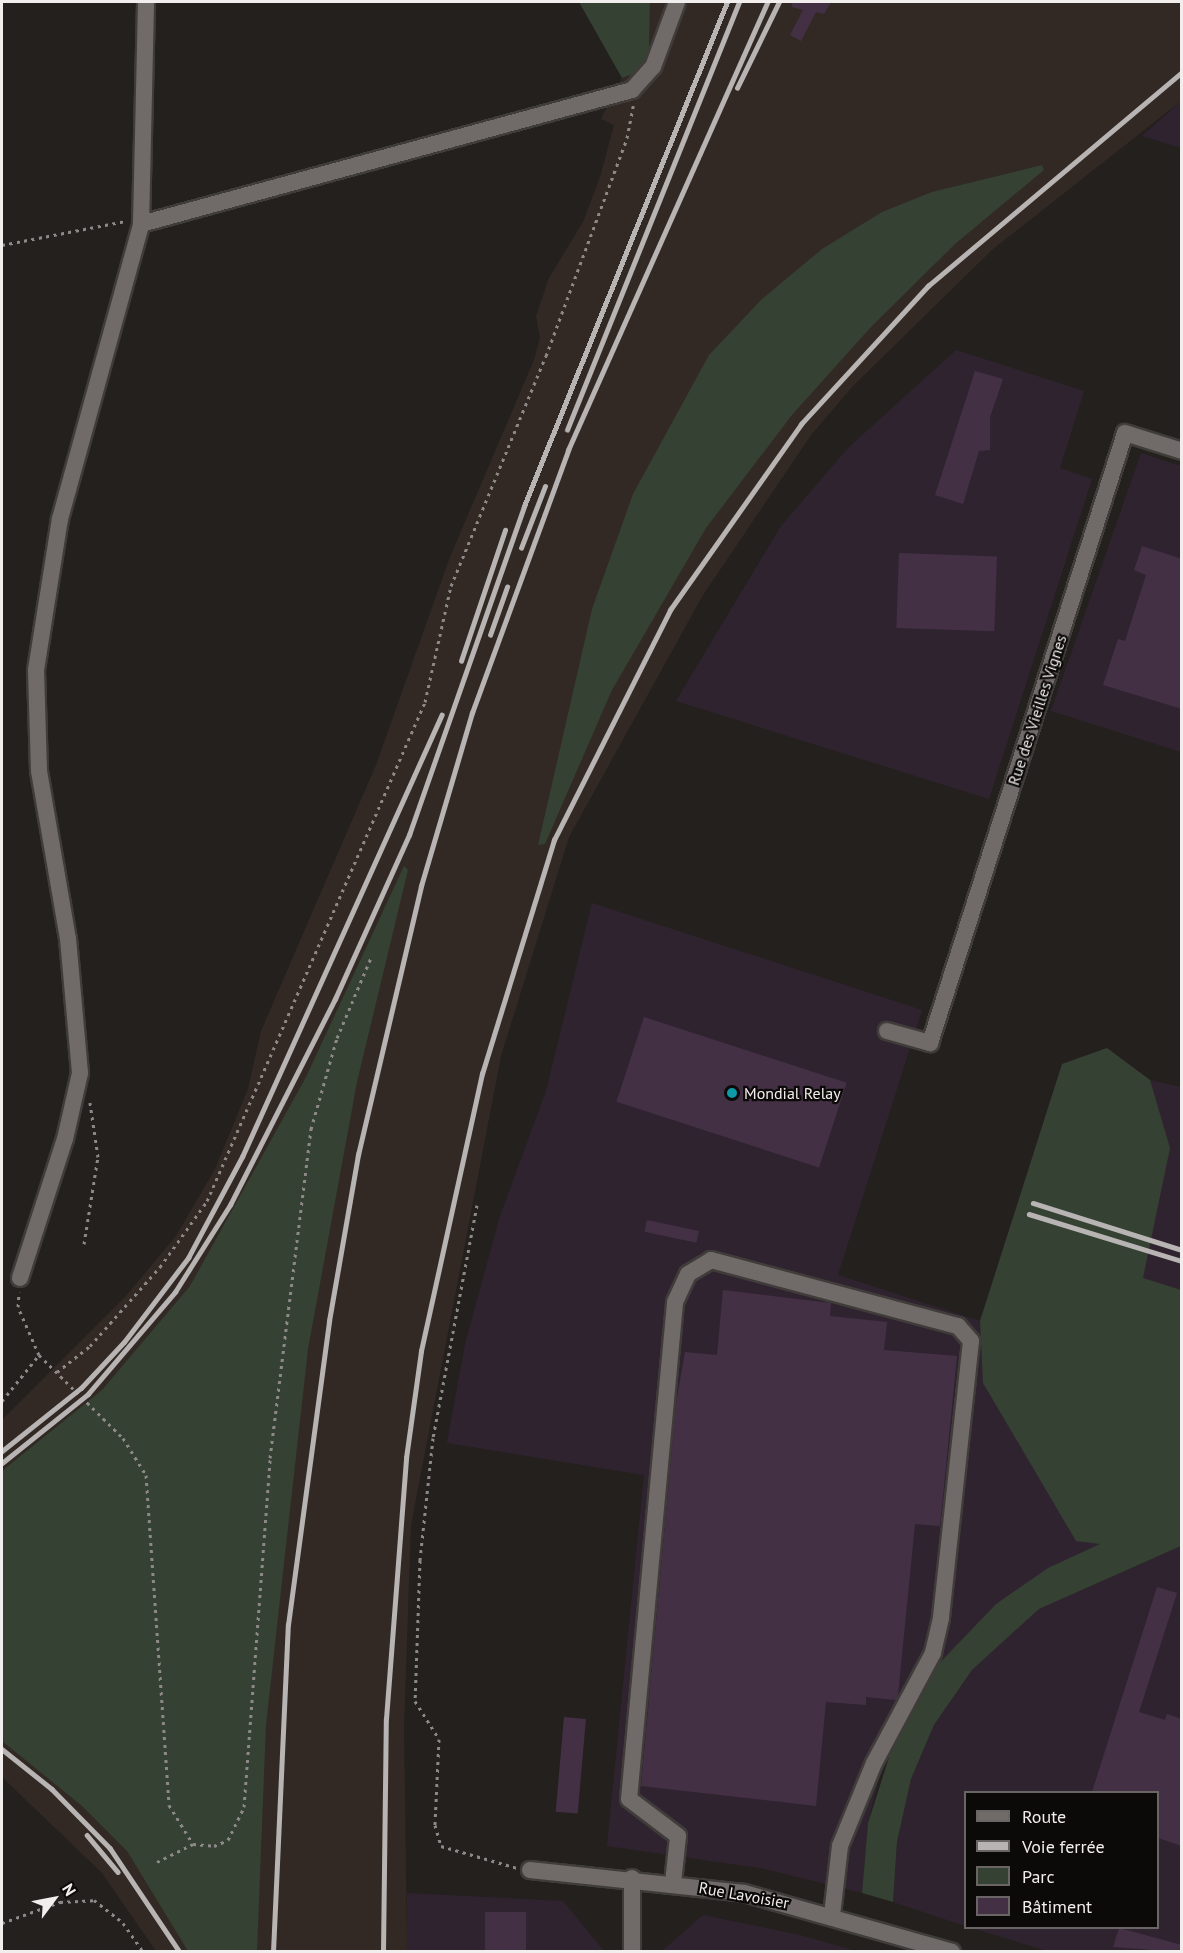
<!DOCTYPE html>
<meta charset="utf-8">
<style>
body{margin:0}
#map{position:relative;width:1183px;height:1953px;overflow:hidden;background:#24201e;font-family:"PT Sans",sans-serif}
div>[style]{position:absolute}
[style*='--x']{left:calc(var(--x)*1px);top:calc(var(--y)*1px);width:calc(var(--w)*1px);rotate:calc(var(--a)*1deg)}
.built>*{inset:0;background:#322924}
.industrial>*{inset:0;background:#302330}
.green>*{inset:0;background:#354132}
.building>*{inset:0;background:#443045;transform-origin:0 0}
.path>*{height:3px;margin-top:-1.5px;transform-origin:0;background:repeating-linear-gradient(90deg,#8d8988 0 3px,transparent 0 7.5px)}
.roads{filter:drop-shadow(2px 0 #3f3c3a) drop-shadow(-2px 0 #3f3c3a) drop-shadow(0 2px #3f3c3a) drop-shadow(0 -2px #3f3c3a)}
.minor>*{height:16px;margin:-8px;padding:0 8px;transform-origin:8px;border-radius:8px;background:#706b69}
.rail>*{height:4.5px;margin:-2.25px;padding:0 2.25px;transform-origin:2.25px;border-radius:2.25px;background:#b7b4b3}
.dots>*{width:16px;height:16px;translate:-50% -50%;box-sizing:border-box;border:3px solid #0c0a09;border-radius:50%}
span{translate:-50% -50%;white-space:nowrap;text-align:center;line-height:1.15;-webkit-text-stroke:4.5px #0c0a09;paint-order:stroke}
.street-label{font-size:16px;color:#f1eeed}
.poi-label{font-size:16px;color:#f1eeed}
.left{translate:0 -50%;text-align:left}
.frame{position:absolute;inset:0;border:3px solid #f1eeed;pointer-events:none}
.legend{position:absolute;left:964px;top:1791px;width:195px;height:138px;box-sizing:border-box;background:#0c0a09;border:2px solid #686564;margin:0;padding:8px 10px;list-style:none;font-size:18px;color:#f1eeed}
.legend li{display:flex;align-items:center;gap:12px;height:30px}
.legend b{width:30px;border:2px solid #686564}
.north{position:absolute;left:24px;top:1869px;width:60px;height:60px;-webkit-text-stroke:4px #0c0a09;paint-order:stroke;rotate:58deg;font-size:16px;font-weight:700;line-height:24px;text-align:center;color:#f1eeed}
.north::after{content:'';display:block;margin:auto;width:21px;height:27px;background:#f1eeed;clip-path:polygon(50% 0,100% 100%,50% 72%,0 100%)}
</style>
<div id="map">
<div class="built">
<div style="clip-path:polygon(650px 2px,1181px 2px,1181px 101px,993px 249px,853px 386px,811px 435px,703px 595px,569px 837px,501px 1056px,411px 1525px,404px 1725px,407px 1951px,156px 1951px,102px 1873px,2px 1777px,2px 1420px,126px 1296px,176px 1236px,215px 1169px,248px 1089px,261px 1031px,376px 765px,450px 557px,534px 360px,540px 338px,536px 316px,549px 278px,583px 222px,600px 177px,614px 125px,601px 119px,622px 78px,640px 72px,649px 54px)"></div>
</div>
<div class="industrial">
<div style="clip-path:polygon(1181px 101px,1181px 148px,1142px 136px)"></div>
<div style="clip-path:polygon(956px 350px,1084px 391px,1060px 468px,1092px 479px,989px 799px,676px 701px,781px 526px,848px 448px)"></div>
<div style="clip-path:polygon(1141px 453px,1181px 466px,1181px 752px,1051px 711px)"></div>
<div style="clip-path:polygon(592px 903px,922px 1010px,838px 1275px,980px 1321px,1062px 1064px,1107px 1048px,1150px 1080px,1181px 1087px,1181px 1514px,996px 1604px,928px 1676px,882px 1766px,868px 1823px,862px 1893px,765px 1869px,607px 1846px,644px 1475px,447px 1443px,465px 1344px,500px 1216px,546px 1091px)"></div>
<div style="clip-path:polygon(1181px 1546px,1181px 1951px,1047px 1951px,972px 1928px,1158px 1928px,1158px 1792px,966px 1792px,965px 1926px,893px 1902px,897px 1842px,911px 1779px,934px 1725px,972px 1670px,1039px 1609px)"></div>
<div style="clip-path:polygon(407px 1893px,563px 1901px,605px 1952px,407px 1952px)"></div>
<div style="clip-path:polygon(703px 1915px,800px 1935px,856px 1951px,662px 1951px)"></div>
</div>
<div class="green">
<div style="clip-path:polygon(579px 2px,650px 2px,649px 54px,640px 72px,622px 78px)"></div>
<div style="clip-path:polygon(1042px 165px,1044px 170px,955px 244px,870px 328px,792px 415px,706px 528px,612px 690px,545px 844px,538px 845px,592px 609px,633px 494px,709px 355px,762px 299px,822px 249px,882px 212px,932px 192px)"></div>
<div style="clip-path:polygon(404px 866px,408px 870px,357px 1082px,308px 1349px,266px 1725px,257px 1951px,188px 1951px,127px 1851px,82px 1806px,2px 1741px,2px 1471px,102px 1390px,190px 1286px,306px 1077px)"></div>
<div style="clip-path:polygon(1107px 1048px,1150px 1080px,1170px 1148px,1143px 1278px,1181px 1290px,1181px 1546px,1039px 1609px,972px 1670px,934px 1725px,911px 1779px,897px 1842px,893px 1902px,862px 1893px,868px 1823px,901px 1720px,927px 1676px,996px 1604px,1048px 1568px,1100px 1544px,1076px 1541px,983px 1383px,980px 1321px,1062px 1064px)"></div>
</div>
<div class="building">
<div style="clip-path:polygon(792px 2px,831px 2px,824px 14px,816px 12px,801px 41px,790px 35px,803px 10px,792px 7px)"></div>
<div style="clip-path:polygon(975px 371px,1003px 379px,990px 417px,990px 450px,979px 451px,963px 504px,935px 495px)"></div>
<div style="clip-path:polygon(1142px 546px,1182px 559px,1182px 709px,1103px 685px,1118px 639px,1125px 641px,1146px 575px,1134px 570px)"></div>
<div style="left:899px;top:553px;width:98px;height:75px;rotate:2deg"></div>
<div style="left:644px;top:1017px;width:213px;height:89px;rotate:18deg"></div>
<div style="left:647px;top:1220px;width:53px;height:12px;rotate:12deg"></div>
<div style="clip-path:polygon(723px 1290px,831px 1303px,830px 1316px,887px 1322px,884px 1350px,957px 1356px,940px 1526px,915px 1524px,898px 1695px,896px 1700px,866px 1697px,866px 1705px,826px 1702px,816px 1806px,641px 1786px,676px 1403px,685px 1352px,717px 1355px)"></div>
<div style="clip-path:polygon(1157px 1587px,1177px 1593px,1139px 1712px,1165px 1720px,1167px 1714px,1182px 1719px,1182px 1846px,1158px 1838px,1158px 1792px,1092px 1792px)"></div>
<div style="left:564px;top:1717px;width:22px;height:95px;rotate:5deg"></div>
<div style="left:485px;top:1912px;width:41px;height:40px"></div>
<div style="clip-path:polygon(1119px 1928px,1182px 1945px,1182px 1952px,1113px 1947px)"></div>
</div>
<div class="path">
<div style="--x:2;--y:245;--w:126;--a:-11"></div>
<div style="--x:477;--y:1205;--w:237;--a:100.7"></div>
<div style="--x:433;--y:1438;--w:123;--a:96.1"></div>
<div style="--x:420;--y:1560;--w:141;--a:92"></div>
<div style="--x:415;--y:1701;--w:45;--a:57.7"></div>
<div style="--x:439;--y:1739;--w:86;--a:92.7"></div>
<div style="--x:435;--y:1825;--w:22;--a:74"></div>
<div style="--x:441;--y:1846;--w:79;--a:16.1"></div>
<div style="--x:84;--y:1244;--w:88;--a:-80.9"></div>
<div style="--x:98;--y:1157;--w:55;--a:-98.4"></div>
<div style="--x:39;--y:1355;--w:118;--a:44.7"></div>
<div style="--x:123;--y:1438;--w:44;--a:58.1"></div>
<div style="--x:146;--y:1475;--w:331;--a:86"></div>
<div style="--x:169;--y:1805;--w:46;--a:58.4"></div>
<div style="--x:193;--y:1844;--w:21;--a:5"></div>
<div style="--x:214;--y:1846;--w:15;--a:-23"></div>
<div style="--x:228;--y:1840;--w:37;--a:-64"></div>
<div style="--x:244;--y:1807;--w:350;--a:-85.7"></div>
<div style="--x:270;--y:1458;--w:332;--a:-82.9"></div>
<div style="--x:311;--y:1129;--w:95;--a:-74.1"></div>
<div style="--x:337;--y:1038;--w:90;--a:-67.1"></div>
<div style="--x:57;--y:1372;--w:42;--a:-38.2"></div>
<div style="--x:90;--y:1346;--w:106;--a:-48.5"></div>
<div style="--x:160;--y:1267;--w:81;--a:-54.5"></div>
<div style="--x:207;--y:1201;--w:545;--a:-66.4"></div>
<div style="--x:425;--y:702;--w:119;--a:-77.4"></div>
<div style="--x:451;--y:586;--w:249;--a:-67.6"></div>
<div style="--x:546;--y:356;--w:233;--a:-69.6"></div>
<div style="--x:627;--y:138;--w:33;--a:-79"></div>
<div style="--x:2;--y:1401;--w:59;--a:-51.2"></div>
<div style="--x:39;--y:1355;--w:52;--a:-113.6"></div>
<div style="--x:18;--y:1307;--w:15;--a:-86"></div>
<div style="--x:157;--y:1862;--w:40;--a:-26.6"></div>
<div style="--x:2;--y:1923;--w:62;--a:-19.9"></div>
<div style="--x:60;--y:1902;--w:34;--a:-3"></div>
<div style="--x:94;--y:1900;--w:37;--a:38"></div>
<div style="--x:123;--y:1923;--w:35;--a:55"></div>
</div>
<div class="roads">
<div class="minor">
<div style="--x:141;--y:224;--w:509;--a:-15.26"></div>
<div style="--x:632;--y:90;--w:31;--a:-48"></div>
<div style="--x:653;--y:67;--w:69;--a:-69.7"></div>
<div style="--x:887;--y:1031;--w:45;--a:15.6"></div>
<div style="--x:930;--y:1043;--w:640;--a:-72.27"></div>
<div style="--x:1125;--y:433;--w:60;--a:17.5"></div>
<div style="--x:20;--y:1278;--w:146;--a:-72.1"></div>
<div style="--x:65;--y:1139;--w:68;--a:-77.2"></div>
<div style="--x:80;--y:1073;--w:135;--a:-95.1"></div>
<div style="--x:68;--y:939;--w:170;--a:-99.8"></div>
<div style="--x:39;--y:771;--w:101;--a:-91.7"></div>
<div style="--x:36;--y:670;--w:153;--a:-81"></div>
<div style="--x:60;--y:519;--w:306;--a:-74.6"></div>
<div style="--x:141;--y:224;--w:222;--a:-88.7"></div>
<div style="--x:530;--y:1870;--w:215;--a:6.1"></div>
<div style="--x:744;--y:1893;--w:216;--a:15.8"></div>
<div style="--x:673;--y:1883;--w:47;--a:-83.9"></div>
<div style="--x:678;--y:1836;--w:61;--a:-142.9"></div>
<div style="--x:629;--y:1799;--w:499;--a:-84.7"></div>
<div style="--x:675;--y:1302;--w:31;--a:-65"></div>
<div style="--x:688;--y:1274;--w:27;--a:-31"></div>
<div style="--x:711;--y:1260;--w:256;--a:15"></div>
<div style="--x:958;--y:1326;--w:20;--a:49"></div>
<div style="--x:971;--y:1341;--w:279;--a:96.2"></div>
<div style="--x:941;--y:1618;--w:36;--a:103"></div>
<div style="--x:933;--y:1653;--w:125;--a:118.2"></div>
<div style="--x:874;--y:1763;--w:90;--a:112.3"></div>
<div style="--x:840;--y:1846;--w:69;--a:96.6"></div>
<div style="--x:632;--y:1952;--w:74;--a:-90"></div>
</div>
</div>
<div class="rail">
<div style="--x:737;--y:88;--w:96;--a:-64"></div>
<div style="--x:567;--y:430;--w:461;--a:-68.1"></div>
<div style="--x:521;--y:548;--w:66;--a:-68.8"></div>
<div style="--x:490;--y:635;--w:51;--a:-70.5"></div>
<div style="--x:461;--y:661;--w:138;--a:-71.4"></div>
<div style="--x:1033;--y:1203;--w:156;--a:17.5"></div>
<div style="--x:1029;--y:1214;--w:160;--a:17.1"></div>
<div style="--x:2;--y:1451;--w:101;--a:-38.6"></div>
<div style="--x:81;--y:1388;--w:63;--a:-46.9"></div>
<div style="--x:124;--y:1342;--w:106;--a:-52.7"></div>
<div style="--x:188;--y:1258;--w:115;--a:-61.9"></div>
<div style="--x:242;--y:1157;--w:485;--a:-65.7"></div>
<div style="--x:2;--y:1463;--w:110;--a:-38.7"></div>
<div style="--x:88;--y:1394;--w:134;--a:-49.5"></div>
<div style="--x:175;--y:1292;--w:103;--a:-57.7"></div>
<div style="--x:230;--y:1205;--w:231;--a:-63"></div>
<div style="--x:335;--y:999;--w:180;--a:-65.7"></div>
<div style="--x:409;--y:835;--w:349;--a:-70.7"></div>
<div style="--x:524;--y:506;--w:543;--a:-68.06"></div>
<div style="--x:2;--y:1749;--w:64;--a:38.7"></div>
<div style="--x:52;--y:1789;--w:83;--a:45.5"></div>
<div style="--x:110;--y:1848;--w:125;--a:56.1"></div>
<div style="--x:87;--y:1835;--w:48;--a:50"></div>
<div style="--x:273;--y:1952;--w:327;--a:-87.4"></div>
<div style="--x:288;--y:1625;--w:307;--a:-82.3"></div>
<div style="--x:329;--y:1321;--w:169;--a:-80.1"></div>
<div style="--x:358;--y:1155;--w:276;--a:-76.8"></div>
<div style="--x:421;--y:886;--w:180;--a:-73.6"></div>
<div style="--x:472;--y:713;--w:280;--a:-69.9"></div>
<div style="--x:568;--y:450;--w:490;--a:-66"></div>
<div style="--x:383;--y:1952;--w:233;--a:-89.3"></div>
<div style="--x:386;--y:1719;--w:262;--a:-85.6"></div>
<div style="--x:406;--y:1458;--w:108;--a:-82"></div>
<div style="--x:421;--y:1351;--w:284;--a:-77.6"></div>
<div style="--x:482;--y:1074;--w:245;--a:-72.9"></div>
<div style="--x:554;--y:840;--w:258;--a:-63.2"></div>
<div style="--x:670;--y:610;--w:228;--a:-54.8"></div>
<div style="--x:801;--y:424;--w:188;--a:-47.4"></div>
<div style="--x:928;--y:286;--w:332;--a:-40.1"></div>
</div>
<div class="dots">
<div style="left:732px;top:1093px;background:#0f9aa8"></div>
</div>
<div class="street-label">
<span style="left:1037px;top:710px;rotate:-72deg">Rue des Vieilles Vignes</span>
<span style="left:744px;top:1895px;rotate:10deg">Rue Lavoisier</span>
</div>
<div class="poi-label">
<span class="left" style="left:744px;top:1093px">Mondial Relay</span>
</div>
<div class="frame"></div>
<ul class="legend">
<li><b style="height:8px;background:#706b69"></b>Route</li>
<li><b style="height:8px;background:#b7b4b3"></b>Voie ferrée</li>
<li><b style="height:16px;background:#354132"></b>Parc</li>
<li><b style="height:16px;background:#443045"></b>Bâtiment</li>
</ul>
<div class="north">N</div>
</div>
